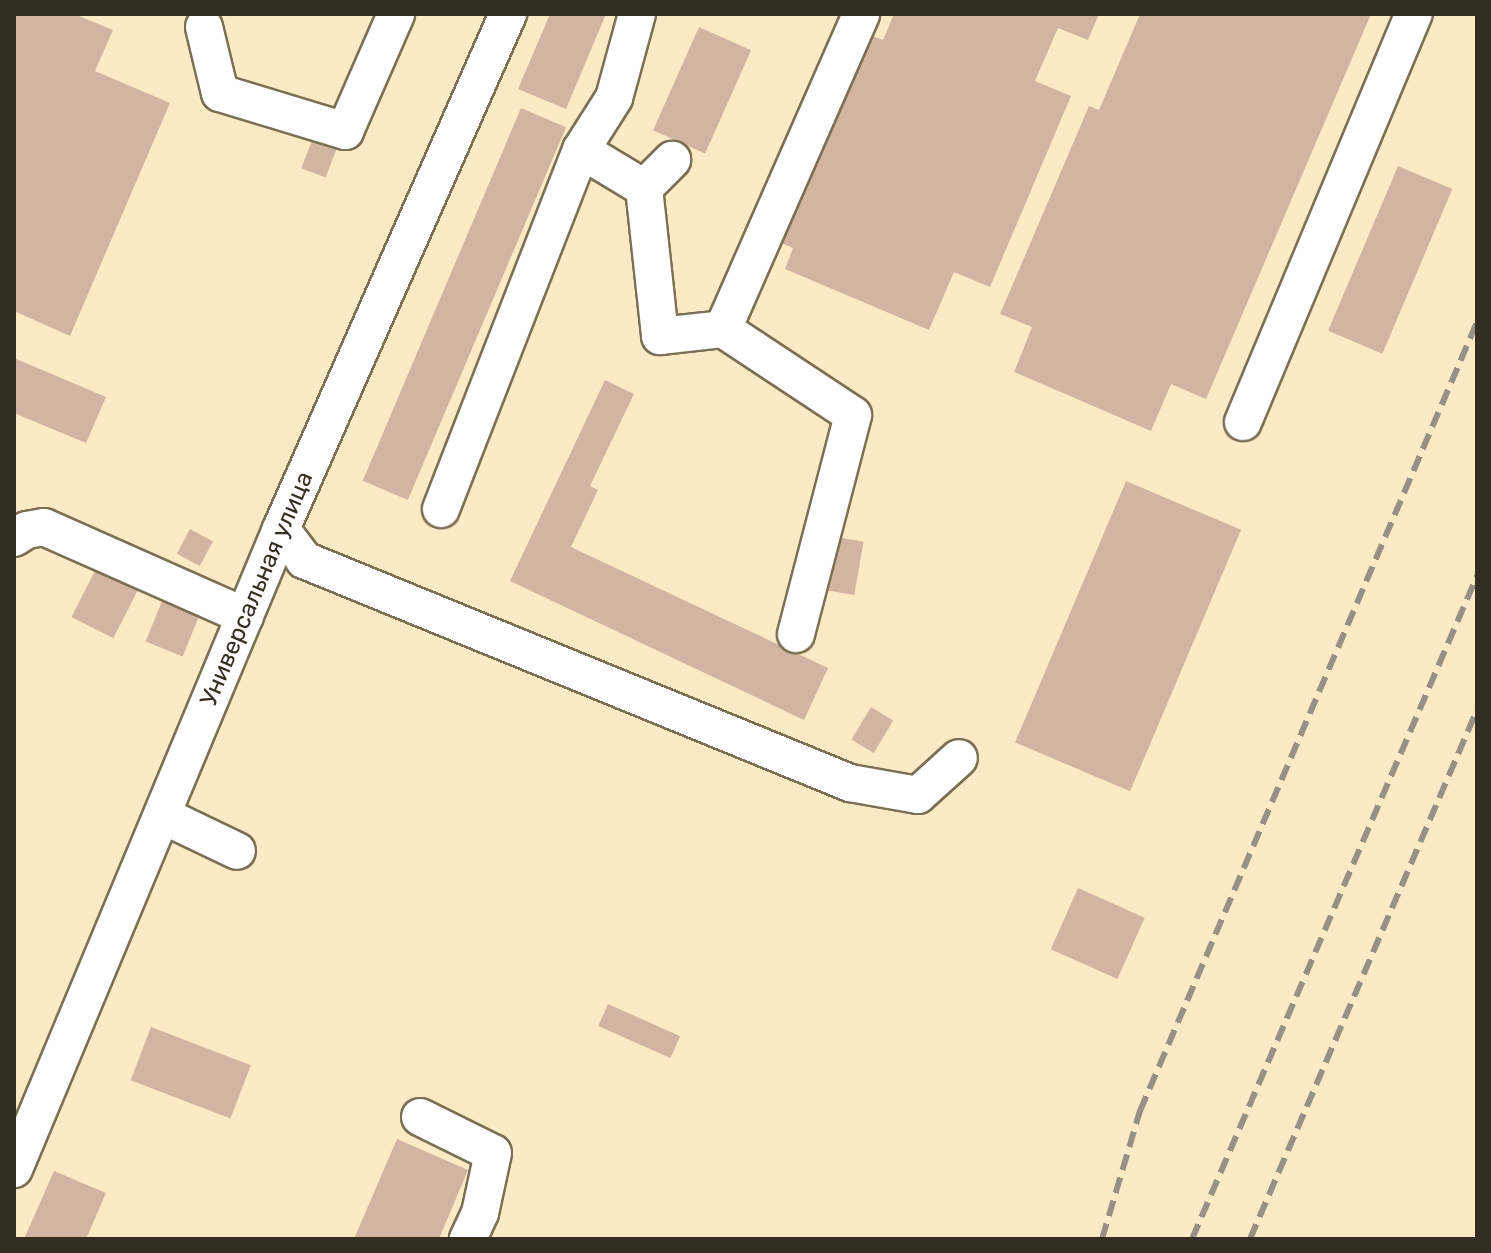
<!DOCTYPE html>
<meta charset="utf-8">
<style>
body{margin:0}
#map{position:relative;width:1491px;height:1253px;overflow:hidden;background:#fef8ec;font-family:Rubik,sans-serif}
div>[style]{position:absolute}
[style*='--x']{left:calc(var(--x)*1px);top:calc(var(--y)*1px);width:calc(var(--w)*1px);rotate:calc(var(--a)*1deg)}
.built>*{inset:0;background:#fceac5;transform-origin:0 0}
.building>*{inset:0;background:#d1b5a2;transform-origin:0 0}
.roads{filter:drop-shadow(2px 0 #7b6f54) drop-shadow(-2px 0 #7b6f54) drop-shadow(0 2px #7b6f54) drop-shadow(0 -2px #7b6f54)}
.minor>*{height:36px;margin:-18px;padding:0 18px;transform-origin:18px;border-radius:18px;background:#fff}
.rail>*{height:6px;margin-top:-3px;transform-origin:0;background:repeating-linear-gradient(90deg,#979185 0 16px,transparent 0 24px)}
span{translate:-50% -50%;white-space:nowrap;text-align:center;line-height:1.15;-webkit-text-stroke:6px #fff;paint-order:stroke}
.street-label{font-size:24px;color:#332d22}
.frame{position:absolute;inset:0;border:16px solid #332d22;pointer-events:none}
</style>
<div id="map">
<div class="built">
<div style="left:14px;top:14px;width:1463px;height:1225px"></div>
</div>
<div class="building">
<div style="clip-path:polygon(14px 14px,74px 14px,113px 30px,95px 71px,170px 103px,70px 336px,14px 311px)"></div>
<div style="clip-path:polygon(550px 14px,606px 14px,566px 109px,518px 89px)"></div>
<div style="clip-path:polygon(894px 14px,1099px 14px,1088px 40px,1058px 28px,1035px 81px,1071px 96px,990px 287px,954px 272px,929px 330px,785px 269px,793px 248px,767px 237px,865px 33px,883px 40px)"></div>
<div style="clip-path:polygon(1140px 14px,1371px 14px,1206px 399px,1171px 384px,1151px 431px,1014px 372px,1032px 327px,1000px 314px,1089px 106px,1099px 110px)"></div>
<div style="left:699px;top:27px;width:57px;height:113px;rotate:24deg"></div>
<div style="left:521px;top:108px;width:49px;height:405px;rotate:23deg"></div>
<div style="left:316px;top:130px;width:26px;height:41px;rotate:21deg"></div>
<div style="left:1398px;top:166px;width:59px;height:179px;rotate:23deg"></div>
<div style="clip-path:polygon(14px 358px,106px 397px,86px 443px,14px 413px)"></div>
<div style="clip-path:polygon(605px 380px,634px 394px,590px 486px,598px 490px,571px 547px,828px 668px,804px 720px,510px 581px)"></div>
<div style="left:1126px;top:481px;width:125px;height:284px;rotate:23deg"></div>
<div style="left:190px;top:529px;width:26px;height:28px;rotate:28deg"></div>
<div style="left:836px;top:537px;width:28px;height:54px;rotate:10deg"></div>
<div style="left:101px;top:559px;width:47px;height:65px;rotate:27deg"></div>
<div style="left:164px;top:596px;width:40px;height:49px;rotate:22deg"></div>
<div style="left:871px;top:707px;width:26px;height:38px;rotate:31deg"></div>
<div style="left:1078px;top:888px;width:73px;height:67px;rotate:24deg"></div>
<div style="left:608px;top:1004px;width:79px;height:24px;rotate:24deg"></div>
<div style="left:151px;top:1027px;width:107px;height:57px;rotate:21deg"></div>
<div style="clip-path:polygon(397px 1139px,468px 1170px,439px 1239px,354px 1239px)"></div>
<div style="clip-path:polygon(54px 1171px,106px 1193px,86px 1239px,24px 1239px)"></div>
</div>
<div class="roads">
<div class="minor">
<div style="--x:204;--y:27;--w:68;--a:76.4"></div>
<div style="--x:220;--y:93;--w:131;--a:16.9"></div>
<div style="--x:345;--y:131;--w:128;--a:-66.4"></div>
<div style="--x:581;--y:150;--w:62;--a:-57.6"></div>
<div style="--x:614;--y:98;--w:87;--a:-74.7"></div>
<div style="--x:644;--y:188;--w:40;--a:-45"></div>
<div style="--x:1243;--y:422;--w:442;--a:-67.3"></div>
<div style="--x:441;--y:509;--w:385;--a:-68.7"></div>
<div style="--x:581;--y:150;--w:74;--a:31.1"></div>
<div style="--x:644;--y:188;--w:149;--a:83.8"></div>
<div style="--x:660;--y:336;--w:63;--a:-6.3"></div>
<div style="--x:281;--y:529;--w:39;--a:53"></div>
<div style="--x:304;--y:560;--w:590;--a:22.22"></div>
<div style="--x:850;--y:783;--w:69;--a:10"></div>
<div style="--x:918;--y:795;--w:55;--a:-42.1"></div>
<div style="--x:14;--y:538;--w:15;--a:-32"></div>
<div style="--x:27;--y:530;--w:17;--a:-10"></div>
<div style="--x:44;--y:527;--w:220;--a:23.9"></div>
<div style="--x:796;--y:634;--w:226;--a:-75.4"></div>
<div style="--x:853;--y:415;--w:156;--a:-146.5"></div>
<div style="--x:723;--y:329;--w:344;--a:-66.3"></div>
<div style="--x:162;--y:815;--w:83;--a:25.6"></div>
<div style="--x:420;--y:1117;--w:81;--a:26.3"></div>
<div style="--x:493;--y:1153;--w:61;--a:102.2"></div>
<div style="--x:480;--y:1213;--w:29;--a:115"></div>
<div style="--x:14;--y:1169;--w:693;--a:-67.35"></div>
<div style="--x:281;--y:529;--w:563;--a:-66.21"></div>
</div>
</div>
<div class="rail">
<div style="--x:1102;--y:1239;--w:134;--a:-73.5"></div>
<div style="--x:1140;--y:1111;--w:858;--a:-66.87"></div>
<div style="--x:1192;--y:1239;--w:722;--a:-66.74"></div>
<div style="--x:1250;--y:1239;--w:576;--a:-66.78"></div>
</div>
<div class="street-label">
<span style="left:257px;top:589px;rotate:-67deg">Универсальная улица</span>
</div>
<div class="frame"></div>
</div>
